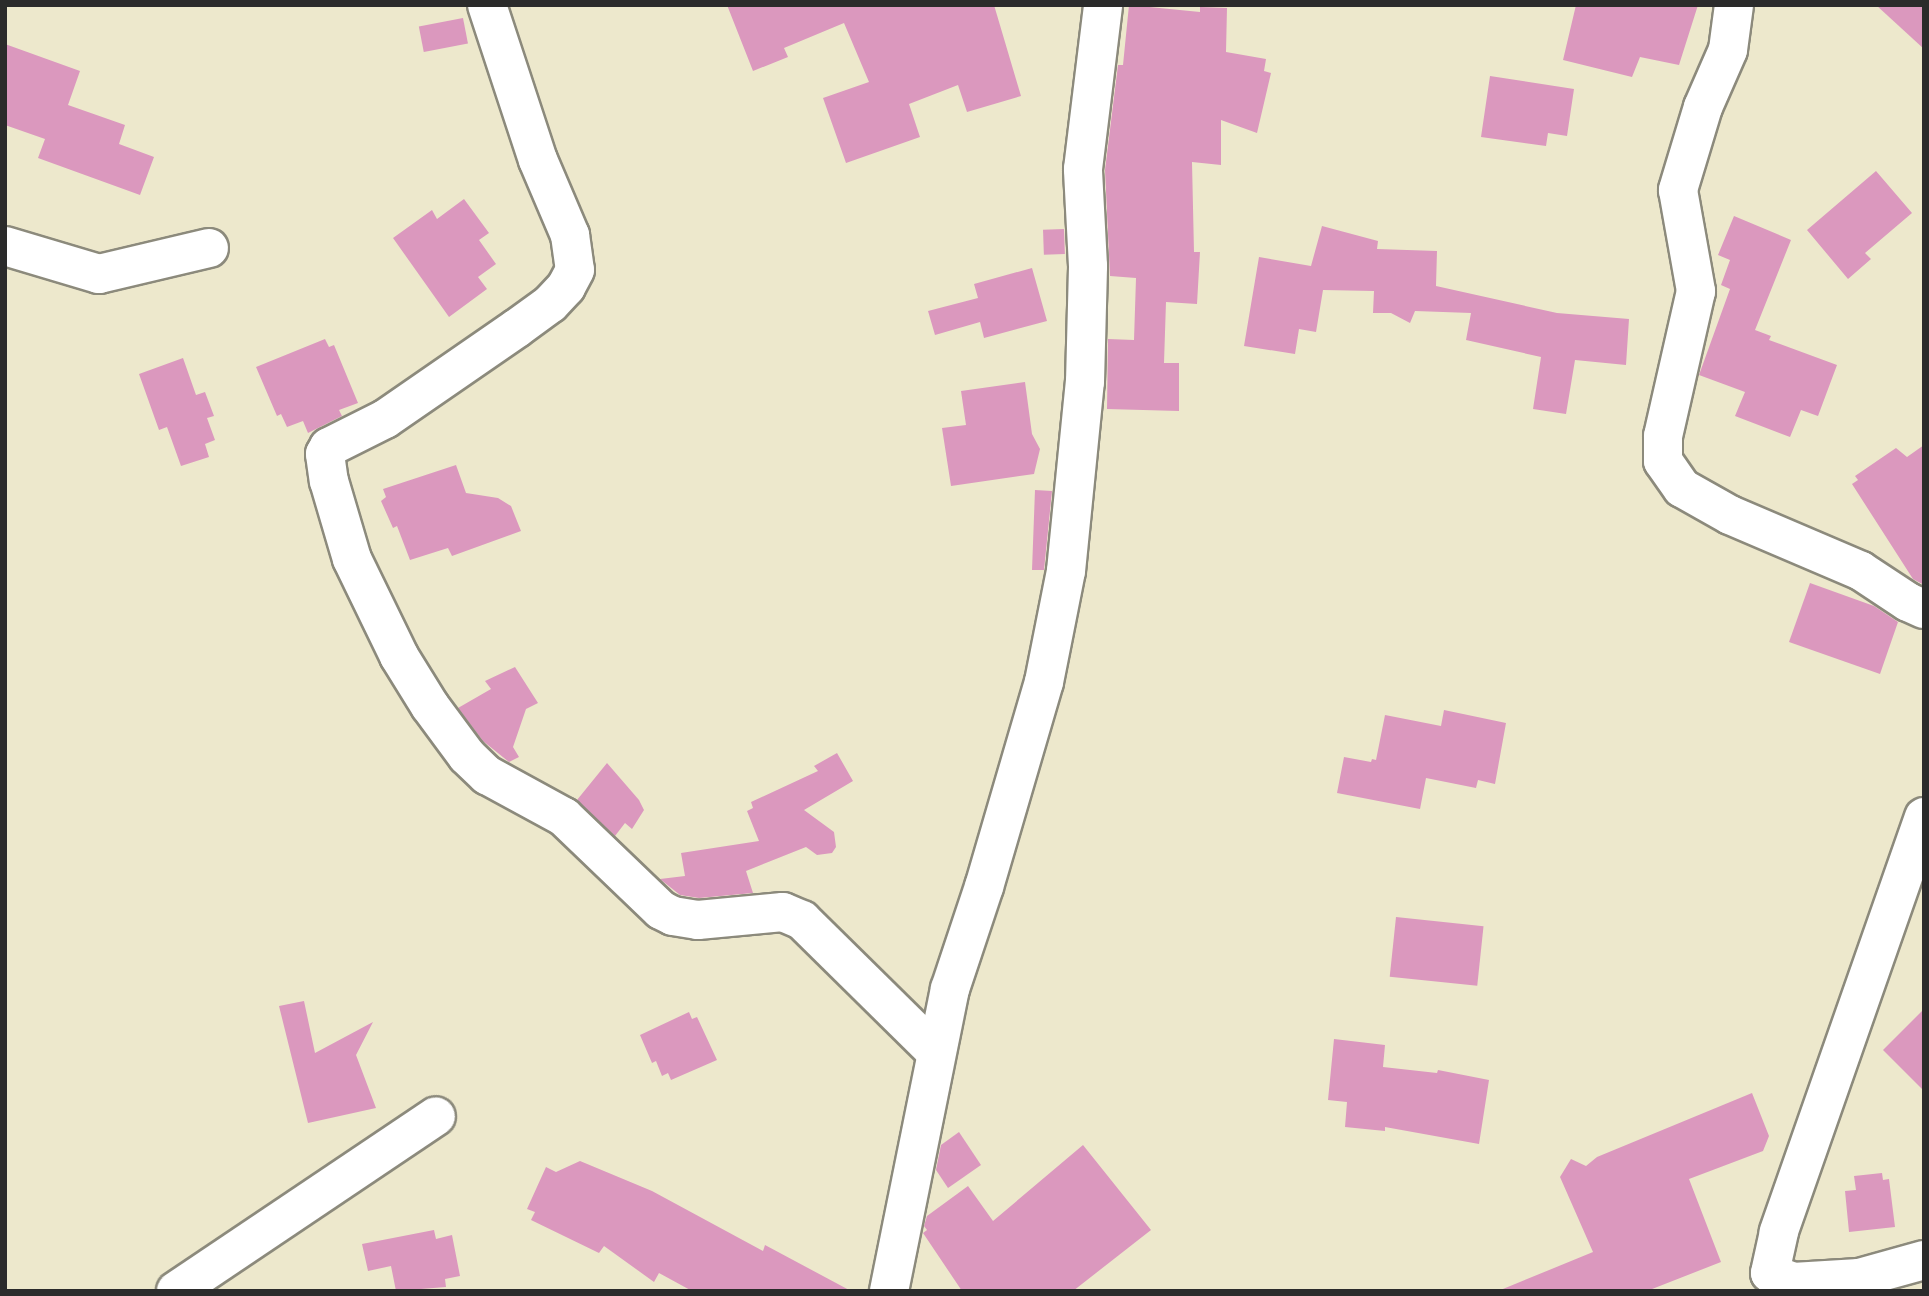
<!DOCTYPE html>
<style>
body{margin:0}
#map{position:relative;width:1929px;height:1296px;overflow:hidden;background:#ede8cc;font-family:"Sorts Mill Goudy",serif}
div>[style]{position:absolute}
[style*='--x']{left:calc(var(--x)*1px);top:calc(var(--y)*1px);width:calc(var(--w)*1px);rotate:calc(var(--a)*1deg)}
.building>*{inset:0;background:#db98be;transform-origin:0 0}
.roads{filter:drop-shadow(2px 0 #8c8a7c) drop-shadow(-2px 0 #8c8a7c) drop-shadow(0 2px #8c8a7c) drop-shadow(0 -2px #8c8a7c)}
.minor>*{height:38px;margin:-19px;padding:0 19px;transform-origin:19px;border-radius:19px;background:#fff}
span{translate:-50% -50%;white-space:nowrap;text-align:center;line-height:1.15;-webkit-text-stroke:5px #fff;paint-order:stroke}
.frame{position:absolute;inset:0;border:7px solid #2b2b2b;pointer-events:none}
</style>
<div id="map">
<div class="building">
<div style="clip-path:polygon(727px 5px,994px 5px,1021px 96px,967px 112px,958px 85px,909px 104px,920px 137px,846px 163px,823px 98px,869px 82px,844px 23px,784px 48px,788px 57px,753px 71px)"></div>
<div style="clip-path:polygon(1129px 5px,1200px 12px,1200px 7px,1227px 8px,1226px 52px,1266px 59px,1264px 71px,1271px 73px,1257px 133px,1221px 120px,1221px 165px,1192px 162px,1194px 252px,1200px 252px,1197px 304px,1166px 302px,1164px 363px,1179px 363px,1179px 411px,1107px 409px,1108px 339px,1134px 340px,1136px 278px,1110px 276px,1105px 170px,1118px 65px,1123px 65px)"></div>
<div style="clip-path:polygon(1576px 5px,1698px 5px,1679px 65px,1640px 57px,1632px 77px,1563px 60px)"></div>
<div style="clip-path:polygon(1876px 5px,1924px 5px,1924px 49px)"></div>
<div style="left:463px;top:18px;width:26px;height:45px;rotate:79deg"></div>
<div style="clip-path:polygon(5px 44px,80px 71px,68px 105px,125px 125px,119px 144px,154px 157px,140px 195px,38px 158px,45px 139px,5px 125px)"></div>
<div style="clip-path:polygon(1490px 76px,1574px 89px,1567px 136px,1548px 133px,1546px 146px,1481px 137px)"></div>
<div style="clip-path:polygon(1876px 171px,1912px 213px,1865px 253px,1871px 259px,1848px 279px,1807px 230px)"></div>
<div style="clip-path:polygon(464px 199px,489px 233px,479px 240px,496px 264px,478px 277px,487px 289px,449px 317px,393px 238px,432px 210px,437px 219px)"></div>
<div style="clip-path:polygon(1734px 216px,1791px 240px,1755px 330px,1771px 336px,1769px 340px,1837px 365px,1818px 416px,1801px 410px,1790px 437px,1735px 416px,1745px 392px,1699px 375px,1730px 289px,1721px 285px,1730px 260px,1718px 255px)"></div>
<div style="clip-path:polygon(1322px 226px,1378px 241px,1377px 249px,1437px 251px,1436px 286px,1557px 313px,1629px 319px,1626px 365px,1575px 360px,1566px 414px,1533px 409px,1541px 357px,1466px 340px,1471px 313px,1415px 311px,1410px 323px,1391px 313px,1373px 313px,1374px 291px,1323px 290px,1316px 332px,1299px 329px,1295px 354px,1244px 346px,1259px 257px,1311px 266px)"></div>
<div style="left:1064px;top:229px;width:25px;height:21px;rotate:88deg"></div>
<div style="clip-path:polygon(1032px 268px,1047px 321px,984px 338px,980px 322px,935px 335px,928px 311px,978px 298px,974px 284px)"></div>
<div style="clip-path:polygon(325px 339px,329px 347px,334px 345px,358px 403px,339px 410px,342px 416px,308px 433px,303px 421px,287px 427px,281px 414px,277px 416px,256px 367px)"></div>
<div style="clip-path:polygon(183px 358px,196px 395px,205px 392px,214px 416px,207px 418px,215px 440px,205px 444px,209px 457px,181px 466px,167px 427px,159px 430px,139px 374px)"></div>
<div style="clip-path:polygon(1025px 382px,1032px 434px,1040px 449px,1034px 474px,951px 486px,942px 428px,966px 425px,961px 391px)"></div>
<div style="clip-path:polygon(1924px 445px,1924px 585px,1913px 579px,1852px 484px,1858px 480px,1855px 476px,1896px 448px,1907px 457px)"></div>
<div style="clip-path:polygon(456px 465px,466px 493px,498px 498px,511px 506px,521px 531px,452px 556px,448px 548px,410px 560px,397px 526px,393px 528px,381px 501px,386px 497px,383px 489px)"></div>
<div style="clip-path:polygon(1035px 490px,1052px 491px,1044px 570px,1032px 570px)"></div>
<div style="clip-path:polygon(1810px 583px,1874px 606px,1898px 622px,1880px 674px,1789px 642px)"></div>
<div style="clip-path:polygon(515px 667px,538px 703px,526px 709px,513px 747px,519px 757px,509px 762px,483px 741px,458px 708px,491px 689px,485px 681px)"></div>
<div style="clip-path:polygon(1444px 710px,1506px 723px,1495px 784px,1478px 780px,1476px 788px,1426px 778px,1420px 809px,1337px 793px,1344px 757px,1371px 762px,1372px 759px,1376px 760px,1385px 715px,1441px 726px)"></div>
<div style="clip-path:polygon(837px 753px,853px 781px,804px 810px,834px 832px,836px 847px,832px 853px,817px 855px,806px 847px,746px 871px,753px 893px,699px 898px,680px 895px,660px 879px,685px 876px,681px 853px,759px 841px,747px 811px,753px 808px,751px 802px,818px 771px,814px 766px)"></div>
<div style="clip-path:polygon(607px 763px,639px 800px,644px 810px,632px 829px,625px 823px,615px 836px,577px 800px)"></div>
<div style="left:1396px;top:917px;width:88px;height:60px;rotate:6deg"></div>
<div style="clip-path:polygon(304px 1001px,315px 1053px,373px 1022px,356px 1055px,376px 1108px,308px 1123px,279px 1006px)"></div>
<div style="clip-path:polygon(1924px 1009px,1924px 1091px,1883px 1050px)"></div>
<div style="clip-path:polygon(689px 1012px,692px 1019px,697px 1017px,717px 1060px,671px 1080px,668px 1073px,662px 1076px,656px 1061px,652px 1063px,640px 1035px)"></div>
<div style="clip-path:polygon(1334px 1039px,1385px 1045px,1383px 1067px,1437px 1073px,1438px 1070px,1489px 1080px,1479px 1144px,1385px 1127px,1385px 1131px,1345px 1127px,1347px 1102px,1328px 1100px)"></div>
<div style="clip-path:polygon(1752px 1093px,1769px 1136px,1763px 1151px,1689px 1179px,1721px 1262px,1647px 1291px,1498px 1291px,1593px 1252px,1560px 1177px,1571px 1159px,1586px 1166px,1597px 1157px)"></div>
<div style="clip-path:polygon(959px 1132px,981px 1165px,948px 1188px,936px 1170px,941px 1145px)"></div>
<div style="clip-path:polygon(1083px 1145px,1151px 1230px,1073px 1291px,962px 1291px,923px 1233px,927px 1230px,924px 1226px,927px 1216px,968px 1186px,993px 1221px)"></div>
<div style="clip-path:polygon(580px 1161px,652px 1191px,763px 1251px,765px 1245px,851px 1291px,692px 1291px,659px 1273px,654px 1282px,604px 1246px,599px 1253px,531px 1220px,535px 1212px,527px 1209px,546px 1167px,556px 1172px)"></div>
<div style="clip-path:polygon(1882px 1173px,1883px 1180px,1889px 1179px,1895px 1227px,1849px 1232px,1845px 1191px,1856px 1190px,1854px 1176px)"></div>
<div style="clip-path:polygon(434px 1230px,436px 1239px,452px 1235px,460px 1276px,445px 1279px,446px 1287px,396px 1291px,391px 1266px,368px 1271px,362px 1244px)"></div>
</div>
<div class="roads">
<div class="minor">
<div style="--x:487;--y:5;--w:163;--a:71.8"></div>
<div style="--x:538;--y:160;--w:82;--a:66.9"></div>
<div style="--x:570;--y:235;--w:35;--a:82"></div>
<div style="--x:575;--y:270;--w:19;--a:118"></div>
<div style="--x:566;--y:287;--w:23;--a:133"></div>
<div style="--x:550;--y:304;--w:41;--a:144"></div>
<div style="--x:517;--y:328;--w:160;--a:145.4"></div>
<div style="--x:385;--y:419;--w:63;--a:153.4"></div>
<div style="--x:329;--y:447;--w:8;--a:120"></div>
<div style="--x:325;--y:454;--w:27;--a:82"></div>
<div style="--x:329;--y:481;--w:81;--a:73.6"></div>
<div style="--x:352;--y:559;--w:108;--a:64.1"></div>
<div style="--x:399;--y:656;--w:59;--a:58.2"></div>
<div style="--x:430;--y:706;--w:62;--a:53.5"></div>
<div style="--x:467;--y:756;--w:28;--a:44"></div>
<div style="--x:487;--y:775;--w:88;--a:28.6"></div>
<div style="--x:564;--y:817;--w:134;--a:43.8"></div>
<div style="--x:661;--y:910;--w:13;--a:27"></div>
<div style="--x:673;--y:916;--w:25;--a:9"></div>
<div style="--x:698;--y:920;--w:85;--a:-5.4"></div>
<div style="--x:783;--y:912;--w:21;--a:23"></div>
<div style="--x:802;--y:920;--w:187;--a:44.6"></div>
<div style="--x:1734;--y:5;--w:45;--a:97.6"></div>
<div style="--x:1728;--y:50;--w:62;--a:113.7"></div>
<div style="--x:1703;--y:107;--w:87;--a:106.8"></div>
<div style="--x:1678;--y:190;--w:103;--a:79.9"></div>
<div style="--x:1696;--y:291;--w:149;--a:102.8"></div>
<div style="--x:1663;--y:436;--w:25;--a:90"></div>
<div style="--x:1663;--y:461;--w:33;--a:55"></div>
<div style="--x:1682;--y:488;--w:55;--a:29.4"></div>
<div style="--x:1730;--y:515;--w:142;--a:23.1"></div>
<div style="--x:1861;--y:571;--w:56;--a:33.4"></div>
<div style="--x:1908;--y:602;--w:17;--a:24"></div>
<div style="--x:5;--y:246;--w:98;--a:16.6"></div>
<div style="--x:99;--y:274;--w:113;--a:-13.3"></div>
<div style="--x:1924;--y:817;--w:440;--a:109.3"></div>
<div style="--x:1779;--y:1232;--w:42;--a:102.4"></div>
<div style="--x:1770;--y:1273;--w:25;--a:21"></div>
<div style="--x:1793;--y:1282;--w:66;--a:-3.5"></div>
<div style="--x:1859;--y:1278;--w:67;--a:-15.5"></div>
<div style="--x:176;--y:1291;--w:313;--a:-33.9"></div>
<div style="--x:889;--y:1291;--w:308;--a:-78.6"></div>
<div style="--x:950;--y:989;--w:108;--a:-71.6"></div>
<div style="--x:984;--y:887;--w:214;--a:-73.7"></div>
<div style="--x:1044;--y:682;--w:113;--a:-78.8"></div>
<div style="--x:1066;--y:571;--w:190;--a:-84.3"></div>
<div style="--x:1085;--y:382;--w:116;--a:-88.5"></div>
<div style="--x:1088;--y:266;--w:97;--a:-93"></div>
<div style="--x:1083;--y:169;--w:165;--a:-83"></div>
</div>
</div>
<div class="frame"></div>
</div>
